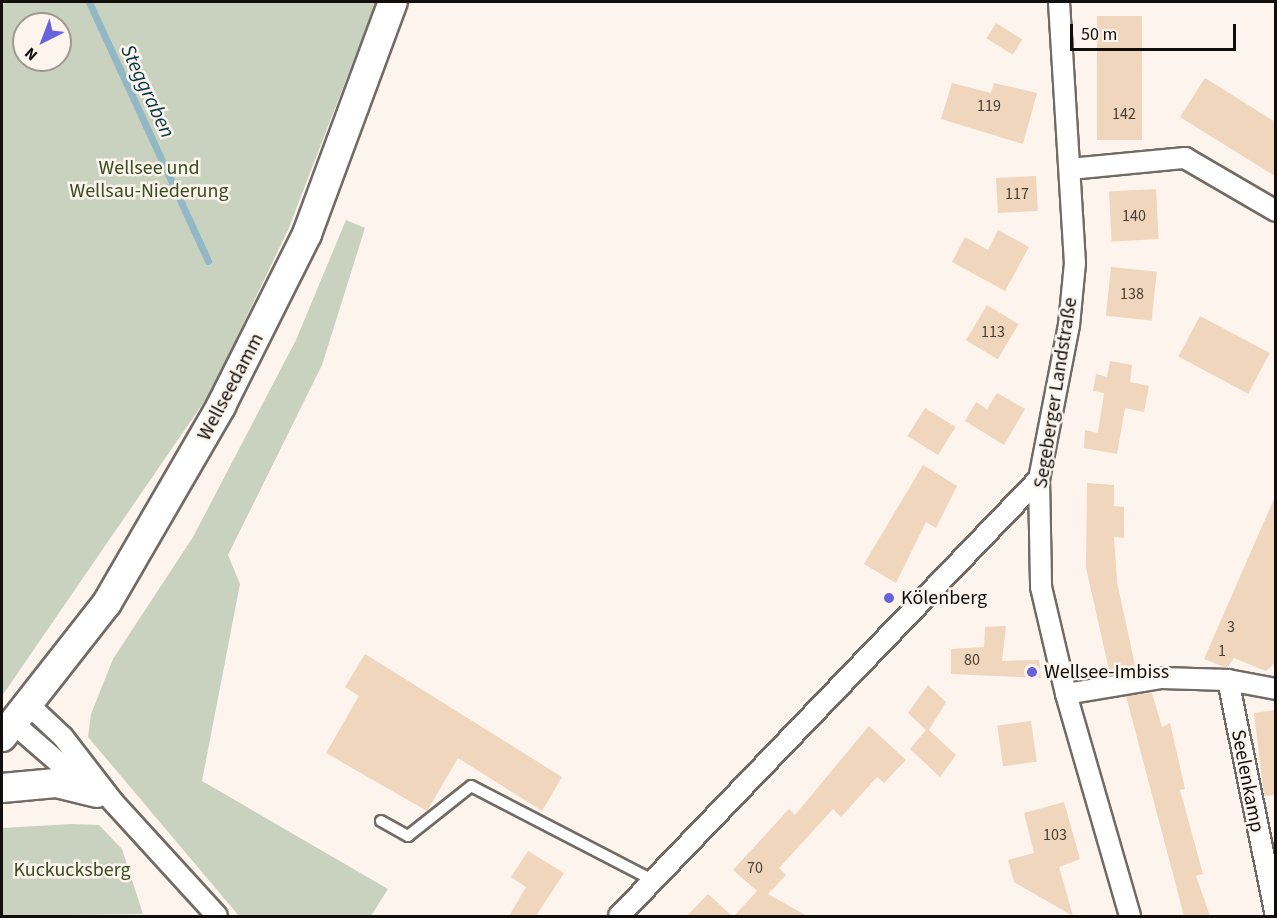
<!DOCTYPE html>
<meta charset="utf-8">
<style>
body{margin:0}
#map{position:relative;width:1277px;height:918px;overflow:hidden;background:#fcf4ed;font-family:"Source Sans 3",sans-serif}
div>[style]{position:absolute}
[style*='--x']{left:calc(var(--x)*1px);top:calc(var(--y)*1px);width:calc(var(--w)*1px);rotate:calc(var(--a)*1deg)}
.green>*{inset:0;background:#c8d2bf}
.stream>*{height:7px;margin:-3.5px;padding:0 3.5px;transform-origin:3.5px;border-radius:3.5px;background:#92b7c5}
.building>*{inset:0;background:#efd6bc;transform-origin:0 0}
.roads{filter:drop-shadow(2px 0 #726b65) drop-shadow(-2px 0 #726b65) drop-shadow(0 2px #726b65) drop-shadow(0 -2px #726b65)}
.service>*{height:10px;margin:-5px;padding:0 5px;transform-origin:5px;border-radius:5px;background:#fff}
.minor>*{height:20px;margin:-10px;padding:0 10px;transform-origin:10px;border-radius:10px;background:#fff}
.secondary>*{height:28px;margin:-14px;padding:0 14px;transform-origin:14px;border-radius:14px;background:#fff}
.dots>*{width:16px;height:16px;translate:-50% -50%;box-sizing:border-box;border:3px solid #fcf4ed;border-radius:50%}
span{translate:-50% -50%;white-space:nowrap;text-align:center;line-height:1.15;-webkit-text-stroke:5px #fcf4ed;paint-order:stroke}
.number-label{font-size:16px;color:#484038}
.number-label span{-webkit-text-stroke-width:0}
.park-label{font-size:20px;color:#364d21}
.street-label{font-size:20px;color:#110e0c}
.poi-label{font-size:20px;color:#110e0c}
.left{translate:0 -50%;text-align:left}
.water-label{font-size:21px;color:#003646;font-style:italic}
.frame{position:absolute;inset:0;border:3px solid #110e0c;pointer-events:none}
.north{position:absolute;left:12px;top:12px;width:60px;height:60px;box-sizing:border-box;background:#fcf4ed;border:2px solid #9e9893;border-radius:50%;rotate:222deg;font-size:16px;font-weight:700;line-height:24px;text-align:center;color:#110e0c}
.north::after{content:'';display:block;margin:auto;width:21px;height:27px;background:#6763dc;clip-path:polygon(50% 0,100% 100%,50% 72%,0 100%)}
.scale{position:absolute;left:1070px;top:24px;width:166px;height:27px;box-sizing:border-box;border:3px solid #110e0c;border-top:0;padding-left:8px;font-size:18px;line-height:21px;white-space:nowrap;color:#110e0c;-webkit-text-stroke:4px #fcf4ed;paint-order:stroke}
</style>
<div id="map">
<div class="green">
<div style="clip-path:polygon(evenodd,2px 2px,376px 2px,288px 230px,210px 393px,2px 696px,2px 2px,24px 24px,60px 24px,60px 60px,24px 60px,24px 24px)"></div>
<div style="clip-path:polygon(346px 220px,365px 228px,322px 365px,228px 555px,240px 584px,202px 781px,388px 889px,371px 916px,239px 916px,88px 737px,91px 714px,113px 659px,193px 537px,296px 340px)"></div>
<div style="clip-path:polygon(72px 824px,99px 825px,122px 849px,143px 914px,2px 916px,2px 828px)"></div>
</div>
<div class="stream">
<div style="--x:89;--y:2;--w:285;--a:65.3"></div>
</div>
<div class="building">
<div style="left:1097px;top:16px;width:45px;height:124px"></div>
<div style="left:996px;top:23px;width:31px;height:18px;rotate:32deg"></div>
<div style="clip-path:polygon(1205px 78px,1275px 122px,1275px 176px,1180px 117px)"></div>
<div style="clip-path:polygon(952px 83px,991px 93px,994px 83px,1037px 93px,1023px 144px,941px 119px)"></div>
<div style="left:1036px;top:176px;width:35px;height:40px;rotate:87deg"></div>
<div style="left:1156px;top:189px;width:50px;height:47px;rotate:87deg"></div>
<div style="clip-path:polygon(998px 230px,1029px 247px,1005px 291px,952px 262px,965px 237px,988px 250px)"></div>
<div style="left:1111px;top:267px;width:46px;height:49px;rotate:6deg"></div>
<div style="left:987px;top:305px;width:37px;height:41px;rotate:31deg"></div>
<div style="left:1200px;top:316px;width:79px;height:46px;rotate:28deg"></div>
<div style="clip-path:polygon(1110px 361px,1132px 365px,1130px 382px,1149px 386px,1144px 412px,1125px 408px,1117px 454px,1084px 448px,1085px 430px,1098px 433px,1104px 393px,1093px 391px,1096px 374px,1107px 377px)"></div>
<div style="clip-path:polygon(997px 393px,1025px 409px,1004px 445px,965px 421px,976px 402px,987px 409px)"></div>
<div style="left:925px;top:408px;width:36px;height:33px;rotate:32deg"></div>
<div style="clip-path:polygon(923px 465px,957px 486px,936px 528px,926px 522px,896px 583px,864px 564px)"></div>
<div style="clip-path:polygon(1087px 483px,1114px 485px,1114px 506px,1124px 507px,1124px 538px,1114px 537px,1117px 582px,1136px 670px,1110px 674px,1086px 568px)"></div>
<div style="clip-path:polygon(1274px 499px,1275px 663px,1266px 671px,1234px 658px,1227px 668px,1204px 659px)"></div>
<div style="clip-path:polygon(1006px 626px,1002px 661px,1039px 660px,1041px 678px,951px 674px,951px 649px,984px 647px,985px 627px)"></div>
<div style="clip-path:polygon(365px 654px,562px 777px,542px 811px,458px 758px,427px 811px,326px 753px,359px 696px,345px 687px)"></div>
<div style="clip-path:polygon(928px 685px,946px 702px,929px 730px,956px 755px,940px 777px,910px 749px,926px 730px,908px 713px)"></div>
<div style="clip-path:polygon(1152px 693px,1162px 727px,1170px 723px,1185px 789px,1180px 790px,1203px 874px,1196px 876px,1210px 916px,1184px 916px,1126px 696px)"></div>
<div style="clip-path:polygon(1275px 710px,1275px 795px,1264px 796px,1254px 713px)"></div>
<div style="left:1031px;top:721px;width:41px;height:34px;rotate:82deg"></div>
<div style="clip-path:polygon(869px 726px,906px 760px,884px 783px,877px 777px,841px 817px,833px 809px,779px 868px,786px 875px,768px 894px,807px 916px,734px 916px,757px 891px,733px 870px,789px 809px,795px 815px)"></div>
<div style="clip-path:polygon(1064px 802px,1080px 859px,1059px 867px,1073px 916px,1014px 882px,1008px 860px,1034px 853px,1024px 813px)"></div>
<div style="clip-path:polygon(528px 851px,564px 873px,536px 916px,509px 916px,526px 887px,511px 877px)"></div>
<div style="clip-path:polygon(708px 894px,732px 916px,687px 916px)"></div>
</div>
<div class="roads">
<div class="service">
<div style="--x:381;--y:821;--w:31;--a:29"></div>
<div style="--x:408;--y:836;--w:80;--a:-38.4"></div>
<div style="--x:471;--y:786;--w:206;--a:27.4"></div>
</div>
<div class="minor">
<div style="--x:1059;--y:2;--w:261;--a:86.5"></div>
<div style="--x:1075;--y:263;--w:62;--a:95.5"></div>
<div style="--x:1069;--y:325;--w:157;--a:101"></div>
<div style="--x:1039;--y:479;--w:108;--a:88.9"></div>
<div style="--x:1041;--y:587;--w:110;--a:76.8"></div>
<div style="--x:1066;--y:694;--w:231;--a:73.9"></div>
<div style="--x:1070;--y:169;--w:116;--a:-5.5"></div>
<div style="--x:1185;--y:158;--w:105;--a:30.2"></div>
<div style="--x:1228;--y:680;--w:241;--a:78.5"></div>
<div style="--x:1066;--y:694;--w:97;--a:-9.5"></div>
<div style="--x:1162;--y:678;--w:66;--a:1.7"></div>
<div style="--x:1228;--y:680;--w:49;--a:10.6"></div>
<div style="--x:29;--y:705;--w:47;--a:43.3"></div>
<div style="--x:63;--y:737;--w:82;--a:52.4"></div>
<div style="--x:113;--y:802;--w:154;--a:47.6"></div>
<div style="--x:13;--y:723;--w:98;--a:40.9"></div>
<div style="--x:619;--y:916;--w:606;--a:-46.14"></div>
</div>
<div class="secondary">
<div style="--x:2;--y:737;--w:170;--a:-51.9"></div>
<div style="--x:107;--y:603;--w:228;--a:-59.9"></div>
<div style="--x:221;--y:406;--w:192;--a:-63.4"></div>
<div style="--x:307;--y:234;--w:247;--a:-69.7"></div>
<div style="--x:2;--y:788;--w:54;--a:-5.3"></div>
<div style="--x:56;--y:783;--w:42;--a:13.7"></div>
</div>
</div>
<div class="dots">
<div style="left:889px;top:598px;background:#6763dc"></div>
<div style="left:1032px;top:672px;background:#6763dc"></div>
</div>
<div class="number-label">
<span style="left:989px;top:106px">119</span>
<span style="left:1124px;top:114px">142</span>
<span style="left:1017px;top:194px">117</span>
<span style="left:1134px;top:216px">140</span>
<span style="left:1132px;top:294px">138</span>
<span style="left:993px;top:332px">113</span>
<span style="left:1231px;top:627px">3</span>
<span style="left:1222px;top:651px">1</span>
<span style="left:972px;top:660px">80</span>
<span style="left:1055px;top:835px">103</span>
<span style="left:755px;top:868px">70</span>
</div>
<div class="park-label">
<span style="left:149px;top:180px">Wellsee und<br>Wellsau-Niederung</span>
<span style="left:72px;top:870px">Kuckucksberg</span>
</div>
<div class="street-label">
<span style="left:231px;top:387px;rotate:-62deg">Wellseedamm</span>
<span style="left:1056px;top:393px;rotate:-81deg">Segeberger Landstraße</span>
<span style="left:1247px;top:781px;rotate:79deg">Seelenkamp</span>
</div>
<div class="poi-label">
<span class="left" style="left:901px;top:598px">Kölenberg</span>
<span class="left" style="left:1044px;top:672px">Wellsee-Imbiss</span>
</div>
<div class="water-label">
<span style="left:148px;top:91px;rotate:65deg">Steggraben</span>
</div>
<div class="frame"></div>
<div class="north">N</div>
<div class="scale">50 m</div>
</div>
